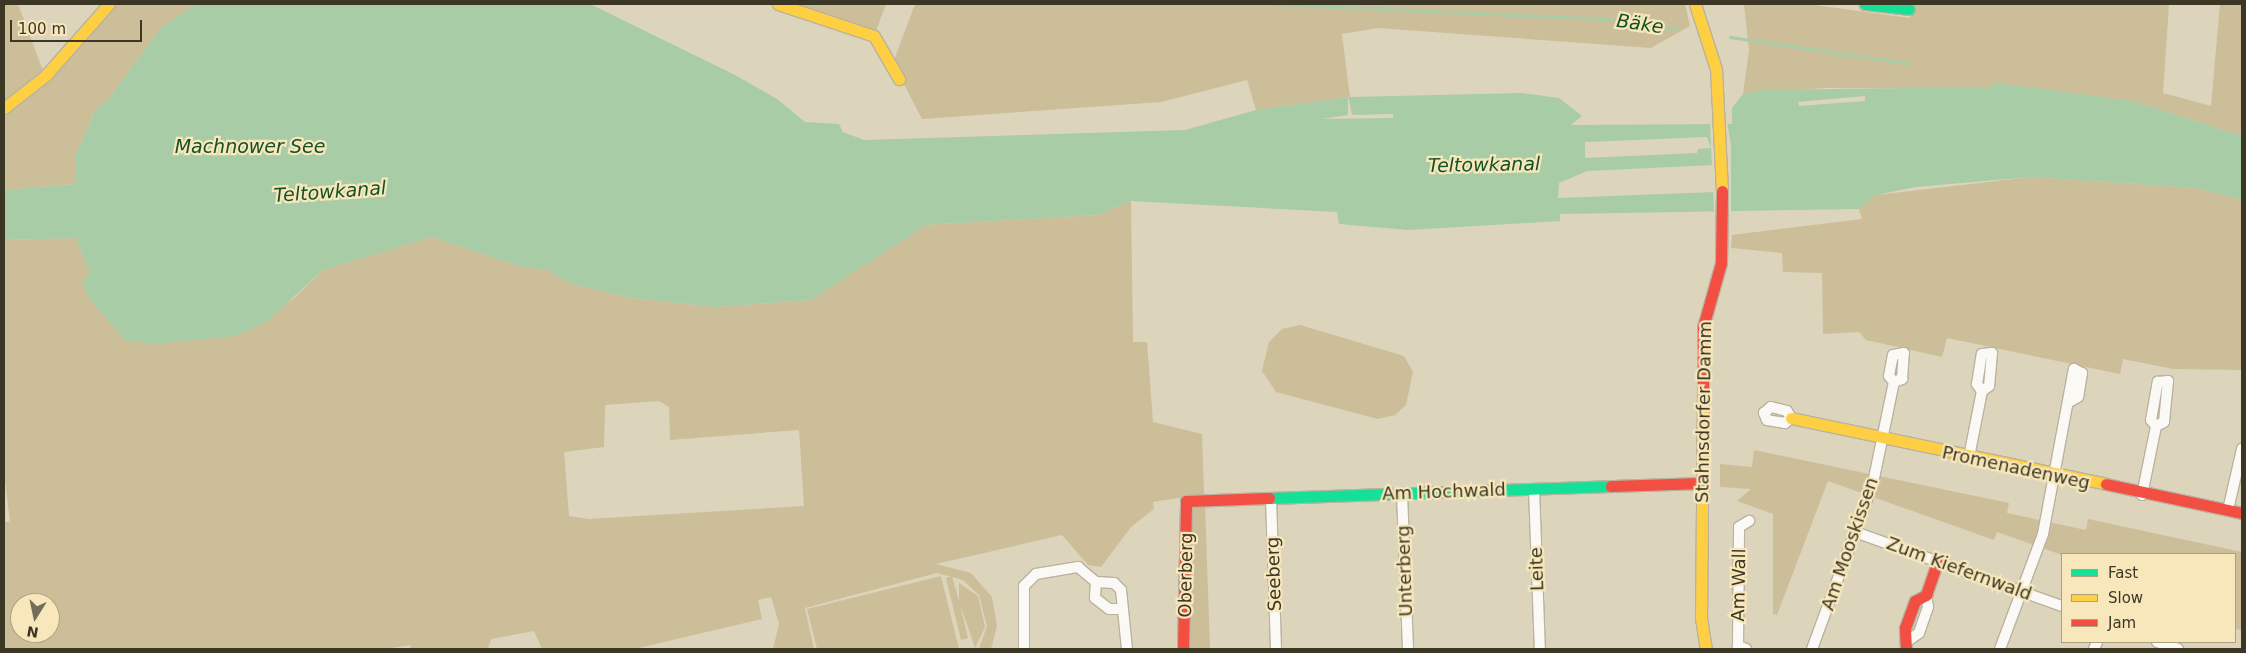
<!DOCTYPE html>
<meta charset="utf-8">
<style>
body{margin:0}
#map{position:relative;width:2246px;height:653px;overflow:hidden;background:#ddd4bc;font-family:"DejaVu Sans",sans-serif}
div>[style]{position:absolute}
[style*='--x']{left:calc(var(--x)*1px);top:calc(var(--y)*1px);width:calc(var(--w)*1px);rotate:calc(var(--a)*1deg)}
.green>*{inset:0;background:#ccbe99}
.water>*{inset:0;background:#a8cca6}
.pier>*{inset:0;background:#ddd4bc}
.stream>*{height:2.5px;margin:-1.25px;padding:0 1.25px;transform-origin:1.25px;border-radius:1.25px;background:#a8cca6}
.roads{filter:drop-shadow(1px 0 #b9b2a0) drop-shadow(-1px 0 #b9b2a0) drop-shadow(0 1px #b9b2a0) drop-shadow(0 -1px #b9b2a0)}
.street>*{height:10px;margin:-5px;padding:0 5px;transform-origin:5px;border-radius:5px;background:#faf9f5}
.fast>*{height:11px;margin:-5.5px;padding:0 5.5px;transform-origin:5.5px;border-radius:5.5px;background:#16e098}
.slow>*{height:11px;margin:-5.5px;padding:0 5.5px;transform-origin:5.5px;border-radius:5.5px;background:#ffcf43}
.jam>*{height:11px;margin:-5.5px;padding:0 5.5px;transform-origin:5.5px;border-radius:5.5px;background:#f24e42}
span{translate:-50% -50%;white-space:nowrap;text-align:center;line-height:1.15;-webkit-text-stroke:4.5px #f7e7bb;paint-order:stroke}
.street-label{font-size:18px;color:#3c3624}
.water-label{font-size:19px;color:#135127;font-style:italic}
.frame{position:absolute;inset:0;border:5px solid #3c3624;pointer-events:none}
.legend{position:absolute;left:2061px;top:553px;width:175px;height:90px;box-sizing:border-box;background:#f7e7bb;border:1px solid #aca07f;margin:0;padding:6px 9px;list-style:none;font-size:15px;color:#3c3624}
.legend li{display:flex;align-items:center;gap:10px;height:25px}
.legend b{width:25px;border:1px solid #aca07f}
.north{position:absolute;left:10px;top:593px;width:50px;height:50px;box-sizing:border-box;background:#f7e7bb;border:1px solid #aca07f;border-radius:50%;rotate:190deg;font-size:14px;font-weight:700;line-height:20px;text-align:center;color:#3c3624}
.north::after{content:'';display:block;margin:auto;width:18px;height:22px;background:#746d59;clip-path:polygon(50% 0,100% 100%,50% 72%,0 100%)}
.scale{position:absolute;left:10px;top:20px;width:132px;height:22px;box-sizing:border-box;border:2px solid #3c3624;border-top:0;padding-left:6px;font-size:15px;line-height:18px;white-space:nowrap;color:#3c3624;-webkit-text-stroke:4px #f7e7bb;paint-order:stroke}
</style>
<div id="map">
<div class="green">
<div style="clip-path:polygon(4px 4px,18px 4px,45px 76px,109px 4px,196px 4px,161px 28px,107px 101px,95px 111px,75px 157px,75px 184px,4px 190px)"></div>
<div style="clip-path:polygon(778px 4px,886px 4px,874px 36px)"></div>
<div style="clip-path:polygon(915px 4px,1685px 4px,1690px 26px,1651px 48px,1378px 28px,1342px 34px,1350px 97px,1256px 110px,1247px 80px,1161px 102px,922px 119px,893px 63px)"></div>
<div style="clip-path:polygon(1744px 4px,1807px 4px,1910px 18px,1913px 5px,1918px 4px,2169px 4px,2163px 93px,2211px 106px,2220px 4px,2242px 4px,2242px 136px,2133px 101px,2036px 89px,1826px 88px,1743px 94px,1749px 50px)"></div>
<div style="clip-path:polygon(2031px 177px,2196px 188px,2242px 200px,2242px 370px,2173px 369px,2123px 359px,2120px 374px,1947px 338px,1942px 357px,1866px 340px,1859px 332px,1823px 334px,1822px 273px,1783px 272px,1782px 253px,1731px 248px,1732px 235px,1862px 219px,1859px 209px,1876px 195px)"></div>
<div style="clip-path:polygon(evenodd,1131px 201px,1133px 342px,1147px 342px,1153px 422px,1202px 434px,1204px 494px,1153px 502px,1154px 509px,1131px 527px,1101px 567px,1088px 565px,1062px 535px,936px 564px,971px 573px,992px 597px,997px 626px,991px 649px,979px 649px,987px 626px,979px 595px,963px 580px,937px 573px,805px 608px,814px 649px,773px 649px,779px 624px,771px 597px,758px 600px,762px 619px,634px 649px,542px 649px,534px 631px,491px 639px,488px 649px,410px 649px,411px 645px,385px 649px,4px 649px,4px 522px,10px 522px,4px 472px,4px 240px,76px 238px,90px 272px,203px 337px,236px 336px,249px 329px,294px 298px,323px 270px,432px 237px,521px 267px,547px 270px,572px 284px,632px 298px,715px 307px,811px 300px,926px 225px,1097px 215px,1131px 201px,659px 401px,669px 407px,670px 440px,799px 430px,804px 506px,589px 519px,569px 516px,564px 452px,604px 447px,605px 405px,659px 401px,1131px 201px,20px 603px,50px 603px,50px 633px,20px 633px,20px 603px)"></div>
<div style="clip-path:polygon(1300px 325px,1404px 356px,1413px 372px,1406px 405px,1395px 415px,1378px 419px,1276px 392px,1262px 371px,1269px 342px,1282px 329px)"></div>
<div style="clip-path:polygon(1754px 450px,2009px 503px,2007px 513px,2086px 530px,2088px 519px,2242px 552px,2242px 631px,2235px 628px,2235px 554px,2062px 555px,1997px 532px,1994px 540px,1828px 481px,1777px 615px,1773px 614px,1773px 514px,1737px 501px,1751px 489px,1720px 487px,1720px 464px,1752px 467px)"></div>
<div style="clip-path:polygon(1205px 505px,1210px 649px,1188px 649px,1192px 508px)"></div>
<div style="clip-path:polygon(941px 576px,959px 649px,817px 649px,807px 609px)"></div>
<div style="clip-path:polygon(952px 576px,959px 601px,959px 583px,978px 596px,985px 627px,975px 648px,960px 604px,968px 638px,961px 640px,946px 578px)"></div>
</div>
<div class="water">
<div style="clip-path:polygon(evenodd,196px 4px,590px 4px,735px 75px,777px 99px,805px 122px,839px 124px,843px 132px,864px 140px,1185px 130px,1256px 110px,1350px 97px,1523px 93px,1559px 98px,1582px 116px,1571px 125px,1732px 124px,1732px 108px,1743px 94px,1760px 90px,1993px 87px,1991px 83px,1998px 83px,2133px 101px,2242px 136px,2242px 200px,2196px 188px,2031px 177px,1916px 187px,1876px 195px,1859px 209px,1560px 214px,1560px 221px,1408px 230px,1339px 224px,1337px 212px,1131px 201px,1097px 215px,926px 225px,811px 300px,715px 307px,632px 298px,572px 284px,547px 270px,521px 267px,432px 237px,323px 270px,266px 322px,236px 336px,154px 344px,125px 340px,89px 298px,82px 282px,90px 272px,76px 238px,4px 240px,4px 190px,75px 184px,75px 157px,95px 111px,107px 101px,161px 28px,196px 4px,1707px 137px,1711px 148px,1698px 149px,1697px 153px,1585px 158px,1585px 142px,1707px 137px,196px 4px,1713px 165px,1715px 192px,1558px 198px,1559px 183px,1587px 171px,1713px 165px)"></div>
</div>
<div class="pier">
<div style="clip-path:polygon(1348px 95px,1352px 115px,1393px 114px,1393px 118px,1322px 119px,1348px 115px)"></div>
<div style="clip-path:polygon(1865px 96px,1865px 101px,1799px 106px,1798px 102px)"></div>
<div style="clip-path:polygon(1727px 121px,1731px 146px,1731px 212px,1714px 211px,1710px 122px)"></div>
</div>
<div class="stream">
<div style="--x:1274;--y:4;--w:332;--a:2.6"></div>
<div style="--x:1606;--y:19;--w:71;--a:8.1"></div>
<div style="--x:1730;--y:37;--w:179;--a:8.4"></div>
</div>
<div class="roads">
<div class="street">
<div style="--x:1771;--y:407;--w:16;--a:14"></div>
<div style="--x:1787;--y:411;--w:8;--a:60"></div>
<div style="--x:1791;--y:418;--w:8;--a:140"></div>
<div style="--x:1785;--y:423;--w:18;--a:-171"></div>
<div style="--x:1767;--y:420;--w:8;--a:-113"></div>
<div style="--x:1764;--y:413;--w:9;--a:-41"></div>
<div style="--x:1969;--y:457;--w:67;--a:-78.9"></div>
<div style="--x:1982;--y:391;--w:9;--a:-126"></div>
<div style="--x:1977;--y:384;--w:30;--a:-81"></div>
<div style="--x:1982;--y:354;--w:10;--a:-6"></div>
<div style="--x:1992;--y:353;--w:33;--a:95"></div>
<div style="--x:1989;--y:386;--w:9;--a:144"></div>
<div style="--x:1534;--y:489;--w:160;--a:87.9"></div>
<div style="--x:1402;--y:493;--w:156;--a:87.8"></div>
<div style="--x:2142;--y:495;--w:70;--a:-78.5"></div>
<div style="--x:2156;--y:426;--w:8;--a:-130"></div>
<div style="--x:2151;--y:420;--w:39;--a:-80"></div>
<div style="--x:2158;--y:382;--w:10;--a:-6"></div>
<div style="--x:2168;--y:381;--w:41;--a:95.6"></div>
<div style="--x:2164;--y:422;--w:9;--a:153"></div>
<div style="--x:1271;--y:498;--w:151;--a:88.1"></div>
<div style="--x:2228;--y:510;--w:63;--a:-77.1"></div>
<div style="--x:1855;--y:532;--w:220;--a:19.7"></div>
<div style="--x:1096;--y:582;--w:16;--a:94"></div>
<div style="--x:1095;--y:598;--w:18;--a:38"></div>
<div style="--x:1109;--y:609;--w:12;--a:0"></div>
<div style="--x:1909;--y:640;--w:12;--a:-35"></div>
<div style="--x:1919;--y:633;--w:28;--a:-71"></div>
<div style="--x:1928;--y:607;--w:12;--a:-99"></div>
<div style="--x:2157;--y:642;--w:22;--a:18"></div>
<div style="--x:1024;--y:649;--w:63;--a:-90"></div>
<div style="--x:1024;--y:586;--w:17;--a:-45"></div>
<div style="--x:1036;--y:574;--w:43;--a:-9.5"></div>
<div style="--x:1078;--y:567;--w:23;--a:40"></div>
<div style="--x:1096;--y:582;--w:18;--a:3"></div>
<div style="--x:1114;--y:583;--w:10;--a:45"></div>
<div style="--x:1121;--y:590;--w:59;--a:84.2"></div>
<div style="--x:1746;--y:649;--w:9;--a:-159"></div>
<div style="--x:1738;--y:646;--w:119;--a:-89.5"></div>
<div style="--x:1739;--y:527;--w:12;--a:-31"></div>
<div style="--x:1812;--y:649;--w:177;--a:-69.8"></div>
<div style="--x:1873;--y:483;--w:103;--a:-78.3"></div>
<div style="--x:1894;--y:382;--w:9;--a:-21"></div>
<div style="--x:1902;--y:379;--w:26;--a:-86"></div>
<div style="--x:1904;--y:353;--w:11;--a:170"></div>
<div style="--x:1893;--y:355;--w:21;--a:101"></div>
<div style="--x:1889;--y:376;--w:8;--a:50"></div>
<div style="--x:2000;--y:649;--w:123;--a:-69.5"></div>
<div style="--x:2043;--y:534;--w:168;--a:-79.4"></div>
<div style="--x:2074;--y:369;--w:9;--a:27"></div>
<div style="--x:2082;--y:373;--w:24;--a:99"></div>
<div style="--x:2078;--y:397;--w:8;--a:150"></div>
<div style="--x:2094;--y:649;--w:8;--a:-67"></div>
</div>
<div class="fast">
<div style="--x:1865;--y:4;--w:44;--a:6.5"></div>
<div style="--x:1269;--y:498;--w:342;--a:-2"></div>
</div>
<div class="slow">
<div style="--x:778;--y:4;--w:101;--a:18.4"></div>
<div style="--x:874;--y:36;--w:50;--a:59.8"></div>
<div style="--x:1695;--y:4;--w:68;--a:72.1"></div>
<div style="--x:1716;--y:69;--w:122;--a:87.2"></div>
<div style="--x:4;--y:108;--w:52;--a:-38"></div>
<div style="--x:45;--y:76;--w:96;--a:-48.4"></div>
<div style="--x:1703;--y:392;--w:226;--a:90.5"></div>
<div style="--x:1701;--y:618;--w:31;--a:81"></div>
<div style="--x:1791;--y:418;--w:322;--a:11.8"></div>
</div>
<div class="jam">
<div style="--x:1703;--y:392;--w:65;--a:-90"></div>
<div style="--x:1703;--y:327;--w:66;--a:-74.3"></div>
<div style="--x:1721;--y:263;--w:72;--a:-89.2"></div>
<div style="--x:2106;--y:484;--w:139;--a:12"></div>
<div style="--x:1611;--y:486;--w:91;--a:-1.9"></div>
<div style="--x:1183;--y:649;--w:148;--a:-88.8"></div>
<div style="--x:1186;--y:501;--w:83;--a:-2.1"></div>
<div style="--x:1906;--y:649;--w:21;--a:-93"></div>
<div style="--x:1905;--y:628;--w:29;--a:-70"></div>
<div style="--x:1915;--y:601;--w:13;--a:-29"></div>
<div style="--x:1926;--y:595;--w:37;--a:-71"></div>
</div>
</div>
<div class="street-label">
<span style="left:1704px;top:412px;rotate:-89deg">Stahnsdorfer Damm</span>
<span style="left:2016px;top:468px;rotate:12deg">Promenadenweg</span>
<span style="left:1444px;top:492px;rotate:-2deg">Am Hochwald</span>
<span style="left:1850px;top:544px;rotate:-71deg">Am Mooskissen</span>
<span style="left:1537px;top:569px;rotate:-92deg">Leite</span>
<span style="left:1959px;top:569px;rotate:20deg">Zum Kiefernwald</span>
<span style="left:1405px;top:571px;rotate:-92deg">Unterberg</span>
<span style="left:1274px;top:574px;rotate:-92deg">Seeberg</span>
<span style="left:1186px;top:575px;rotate:-89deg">Oberberg</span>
<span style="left:1739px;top:585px;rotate:-89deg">Am Wall</span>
</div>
<div class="water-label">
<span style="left:1640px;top:24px;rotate:8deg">Bäke</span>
<span style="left:250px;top:147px">Machnower See</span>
<span style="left:1484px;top:165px;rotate:-1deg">Teltowkanal</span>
<span style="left:330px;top:192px;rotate:-4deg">Teltowkanal</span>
</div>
<div class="frame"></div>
<ul class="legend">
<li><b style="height:6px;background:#16e098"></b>Fast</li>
<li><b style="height:6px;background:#ffcf43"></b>Slow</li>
<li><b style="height:6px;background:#f24e42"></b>Jam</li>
</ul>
<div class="north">N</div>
<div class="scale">100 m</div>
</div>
